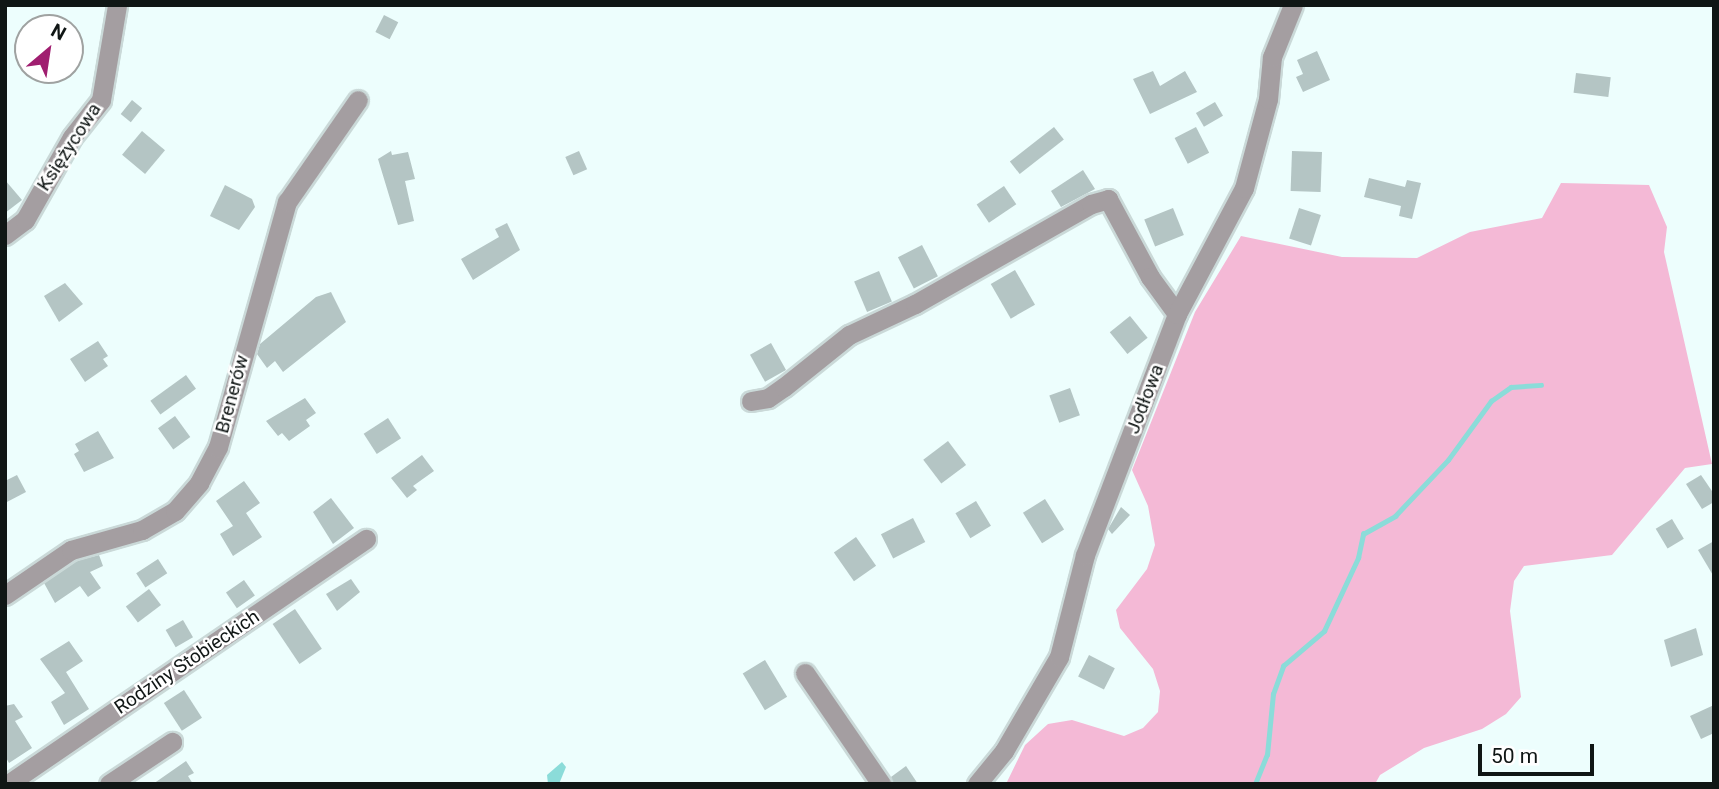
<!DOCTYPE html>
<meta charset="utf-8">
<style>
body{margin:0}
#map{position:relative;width:1719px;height:789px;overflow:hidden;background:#edfefd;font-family:Roboto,sans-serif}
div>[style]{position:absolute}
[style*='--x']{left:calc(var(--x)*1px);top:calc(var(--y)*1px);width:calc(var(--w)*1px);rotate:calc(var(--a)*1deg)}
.green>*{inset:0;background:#f4b9d6}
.water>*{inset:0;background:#8bdcd9}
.stream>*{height:4.5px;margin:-2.25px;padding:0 2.25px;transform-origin:2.25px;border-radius:2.25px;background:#8bdcd9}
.building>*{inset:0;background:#b4c5c4;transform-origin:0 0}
.roads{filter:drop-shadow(2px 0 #cad9d8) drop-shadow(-2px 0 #cad9d8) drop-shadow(0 2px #cad9d8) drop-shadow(0 -2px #cad9d8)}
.minor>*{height:19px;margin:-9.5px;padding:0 9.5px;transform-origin:9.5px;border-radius:9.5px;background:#a49ea1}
span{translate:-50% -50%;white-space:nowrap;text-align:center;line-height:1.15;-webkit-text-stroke:5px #fff;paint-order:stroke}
.street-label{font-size:19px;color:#101615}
.frame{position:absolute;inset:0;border:7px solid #101615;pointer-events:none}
.north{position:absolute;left:14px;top:14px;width:70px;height:70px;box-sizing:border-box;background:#fff;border:2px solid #9fa2a1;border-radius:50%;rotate:29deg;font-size:19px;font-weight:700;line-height:28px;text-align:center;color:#101615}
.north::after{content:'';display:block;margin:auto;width:24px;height:32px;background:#a01e70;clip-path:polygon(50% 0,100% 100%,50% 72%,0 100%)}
.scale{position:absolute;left:1478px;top:744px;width:116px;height:32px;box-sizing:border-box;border:4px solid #101615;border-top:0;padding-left:9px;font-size:21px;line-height:24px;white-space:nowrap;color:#101615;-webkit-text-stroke:5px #fff;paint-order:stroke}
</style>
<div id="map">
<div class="green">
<div style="clip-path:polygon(1561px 183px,1649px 185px,1667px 227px,1664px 252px,1712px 464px,1685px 468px,1612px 555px,1524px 566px,1514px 581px,1510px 611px,1521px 697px,1506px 714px,1482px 729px,1424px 748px,1380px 775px,1375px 784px,1006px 784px,1025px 745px,1048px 724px,1072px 720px,1124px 736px,1143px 728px,1158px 712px,1160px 691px,1153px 669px,1120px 628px,1116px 610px,1147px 569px,1155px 545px,1148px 506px,1132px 470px,1195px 312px,1241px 236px,1342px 257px,1417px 258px,1470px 232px,1542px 218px)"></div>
</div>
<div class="water">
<div style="clip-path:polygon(562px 762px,566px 767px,559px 784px,548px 784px,547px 775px)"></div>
</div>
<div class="stream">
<div style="--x:1255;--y:784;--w:31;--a:-68"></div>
<div style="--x:1267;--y:755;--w:61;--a:-84.4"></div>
<div style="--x:1273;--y:694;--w:30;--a:-70"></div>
<div style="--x:1283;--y:666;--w:54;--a:-40.5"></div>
<div style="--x:1324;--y:631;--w:81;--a:-65"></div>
<div style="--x:1358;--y:558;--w:25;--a:-78"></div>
<div style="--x:1363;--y:534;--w:37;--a:-29"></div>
<div style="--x:1395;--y:516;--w:77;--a:-46.6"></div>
<div style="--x:1448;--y:460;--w:73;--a:-53.9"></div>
<div style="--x:1491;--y:401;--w:24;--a:-35"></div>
<div style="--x:1511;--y:387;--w:30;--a:-4"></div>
</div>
<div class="building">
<div style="left:384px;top:15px;width:16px;height:19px;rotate:27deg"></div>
<div style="clip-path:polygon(1317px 51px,1330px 80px,1303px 92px,1296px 77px,1303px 74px,1297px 60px)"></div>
<div style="clip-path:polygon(1153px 71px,1160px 86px,1185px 71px,1197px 92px,1150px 114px,1133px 79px)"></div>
<div style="left:1576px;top:73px;width:35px;height:20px;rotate:7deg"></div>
<div style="left:132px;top:100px;width:13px;height:18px;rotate:39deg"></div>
<div style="left:1215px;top:102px;width:16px;height:22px;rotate:60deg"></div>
<div style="left:1054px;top:127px;width:16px;height:56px;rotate:52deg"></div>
<div style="left:1196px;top:127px;width:29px;height:24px;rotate:63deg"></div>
<div style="left:142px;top:131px;width:30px;height:31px;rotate:40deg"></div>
<div style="clip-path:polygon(391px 151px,392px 155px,408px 152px,415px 179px,405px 181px,414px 221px,398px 225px,378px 159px)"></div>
<div style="left:579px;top:151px;width:20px;height:15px;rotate:66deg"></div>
<div style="left:1292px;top:151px;width:30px;height:40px;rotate:2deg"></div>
<div style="clip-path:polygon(1083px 170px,1095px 189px,1061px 207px,1051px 191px)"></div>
<div style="clip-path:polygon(1369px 178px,1405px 187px,1407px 180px,1421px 183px,1412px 219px,1399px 216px,1401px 206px,1364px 197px)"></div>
<div style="clip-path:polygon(5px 180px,22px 200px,5px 213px)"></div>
<div style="clip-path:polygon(225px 185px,252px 199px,255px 207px,239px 230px,210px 216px)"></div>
<div style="left:1004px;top:186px;width:22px;height:33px;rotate:56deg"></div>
<div style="left:1173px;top:208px;width:29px;height:31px;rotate:68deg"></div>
<div style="left:1299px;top:208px;width:23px;height:32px;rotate:18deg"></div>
<div style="clip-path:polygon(507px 223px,520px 250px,473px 280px,461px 259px,499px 237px,495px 229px)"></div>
<div style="left:922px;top:245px;width:35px;height:27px;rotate:63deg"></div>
<div style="left:1015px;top:270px;width:40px;height:28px;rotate:60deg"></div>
<div style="left:879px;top:271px;width:33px;height:27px;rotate:67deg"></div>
<div style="clip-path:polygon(65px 283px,83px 304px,59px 322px,44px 296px)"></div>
<div style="clip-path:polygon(331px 292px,346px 322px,283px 372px,275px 361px,267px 368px,257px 354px,260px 344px,316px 297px)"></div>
<div style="left:1130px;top:316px;width:28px;height:26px;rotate:51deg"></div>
<div style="clip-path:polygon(98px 341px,108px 356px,103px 359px,108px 366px,85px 382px,70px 359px)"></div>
<div style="left:771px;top:343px;width:31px;height:24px;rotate:61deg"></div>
<div style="left:186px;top:375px;width:17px;height:44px;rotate:54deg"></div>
<div style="left:1070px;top:388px;width:29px;height:22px;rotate:70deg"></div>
<div style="clip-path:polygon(305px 398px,316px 413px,306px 420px,310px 426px,289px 441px,282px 433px,278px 436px,266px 421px)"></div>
<div style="left:175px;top:416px;width:26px;height:21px;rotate:54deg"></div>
<div style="left:388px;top:418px;width:24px;height:29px;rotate:57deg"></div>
<div style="clip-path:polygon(98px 431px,114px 458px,84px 472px,74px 454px,79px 451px,75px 444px)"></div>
<div style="left:948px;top:441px;width:30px;height:31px;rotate:53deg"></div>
<div style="clip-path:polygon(422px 455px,434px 471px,413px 486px,417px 490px,407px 498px,391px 478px)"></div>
<div style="clip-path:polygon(17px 475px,26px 492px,5px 503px,5px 481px)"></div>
<div style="clip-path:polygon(1701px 475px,1714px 494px,1714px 502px,1702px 509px,1686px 484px)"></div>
<div style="clip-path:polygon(244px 481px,260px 503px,246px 513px,262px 537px,233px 556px,220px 534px,233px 526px,216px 501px)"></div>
<div style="clip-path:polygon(331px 498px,354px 528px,333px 544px,313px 512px)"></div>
<div style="left:1045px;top:499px;width:36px;height:26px;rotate:58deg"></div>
<div style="left:976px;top:501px;width:29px;height:24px;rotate:59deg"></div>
<div style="clip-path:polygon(1121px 507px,1130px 515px,1112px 534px,1108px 529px)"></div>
<div style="left:913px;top:518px;width:27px;height:36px;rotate:63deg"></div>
<div style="left:1672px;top:519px;width:23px;height:19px;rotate:59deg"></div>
<div style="left:856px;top:537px;width:35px;height:27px;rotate:55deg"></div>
<div style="clip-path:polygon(1714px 541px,1714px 577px,1698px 550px)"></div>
<div style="clip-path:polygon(99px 555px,103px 566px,90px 572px,101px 588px,88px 597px,80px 586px,55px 603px,44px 583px,76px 561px)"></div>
<div style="left:158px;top:559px;width:17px;height:26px;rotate:57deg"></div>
<div style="clip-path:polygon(351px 579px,360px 592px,337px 611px,326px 594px)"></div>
<div style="left:244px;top:580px;width:19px;height:22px;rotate:55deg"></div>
<div style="left:149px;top:589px;width:20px;height:29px;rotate:53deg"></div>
<div style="left:295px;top:609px;width:48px;height:27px;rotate:56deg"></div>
<div style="left:183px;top:620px;width:20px;height:20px;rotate:60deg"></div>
<div style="clip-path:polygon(1696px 628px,1703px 655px,1671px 667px,1664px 640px)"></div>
<div style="clip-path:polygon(69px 641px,83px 661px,66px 672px,89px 709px,64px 725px,51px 702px,65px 693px,40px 659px)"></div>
<div style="left:1089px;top:655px;width:29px;height:24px;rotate:27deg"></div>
<div style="left:765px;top:660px;width:43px;height:26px;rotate:59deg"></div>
<div style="left:184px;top:690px;width:33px;height:24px;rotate:57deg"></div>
<div style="clip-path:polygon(14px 704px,23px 717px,15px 721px,32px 748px,9px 763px,5px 756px,5px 706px)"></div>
<div style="clip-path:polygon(1714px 705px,1714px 733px,1701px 739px,1690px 716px)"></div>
<div style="clip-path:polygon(186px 761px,194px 773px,188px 776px,193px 784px,153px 784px)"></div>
<div style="clip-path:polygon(906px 766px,918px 784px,893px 784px,891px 777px)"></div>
</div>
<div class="roads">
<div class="minor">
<div style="--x:5;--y:235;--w:25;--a:-37"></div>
<div style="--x:25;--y:220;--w:95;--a:-60.5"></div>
<div style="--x:72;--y:137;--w:47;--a:-51.9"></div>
<div style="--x:101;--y:100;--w:96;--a:-80.4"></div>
<div style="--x:751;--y:401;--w:17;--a:-10"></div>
<div style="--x:768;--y:398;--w:19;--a:-35"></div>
<div style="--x:784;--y:387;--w:83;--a:-38.7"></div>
<div style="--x:849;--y:335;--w:73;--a:-25.2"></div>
<div style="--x:915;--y:304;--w:202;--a:-29.6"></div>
<div style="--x:1091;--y:204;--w:18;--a:-16"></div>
<div style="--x:1108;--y:199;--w:89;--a:61.7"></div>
<div style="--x:1150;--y:277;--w:46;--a:53.9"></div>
<div style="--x:5;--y:595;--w:80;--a:-34.3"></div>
<div style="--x:71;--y:550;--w:74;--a:-15.7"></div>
<div style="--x:142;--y:530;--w:38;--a:-30"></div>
<div style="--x:175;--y:511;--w:37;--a:-49"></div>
<div style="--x:199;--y:483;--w:41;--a:-62.2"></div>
<div style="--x:218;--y:447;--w:255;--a:-74.3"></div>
<div style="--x:287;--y:202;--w:124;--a:-55.2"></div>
<div style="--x:805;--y:673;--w:135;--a:55.6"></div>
<div style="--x:8;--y:784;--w:434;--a:-34.4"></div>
<div style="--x:109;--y:784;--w:76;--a:-33.7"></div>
<div style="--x:977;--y:784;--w:43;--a:-50.7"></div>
<div style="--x:1004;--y:751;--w:109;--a:-59.7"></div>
<div style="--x:1059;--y:657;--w:105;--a:-75.7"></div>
<div style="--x:1085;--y:555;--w:258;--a:-69.1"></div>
<div style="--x:1177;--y:314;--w:143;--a:-62"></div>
<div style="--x:1244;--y:188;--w:92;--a:-74.9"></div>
<div style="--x:1268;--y:99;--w:42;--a:-84.6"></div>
<div style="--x:1272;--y:57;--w:56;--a:-68"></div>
</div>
</div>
<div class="street-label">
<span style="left:69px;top:147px;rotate:-57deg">Księżycowa</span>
<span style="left:232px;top:394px;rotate:-75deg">Brenerów</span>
<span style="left:1145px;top:399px;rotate:-69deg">Jodłowa</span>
<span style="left:187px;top:662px;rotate:-34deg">Rodziny Stobieckich</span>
</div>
<div class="frame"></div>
<div class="north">N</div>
<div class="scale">50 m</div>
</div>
